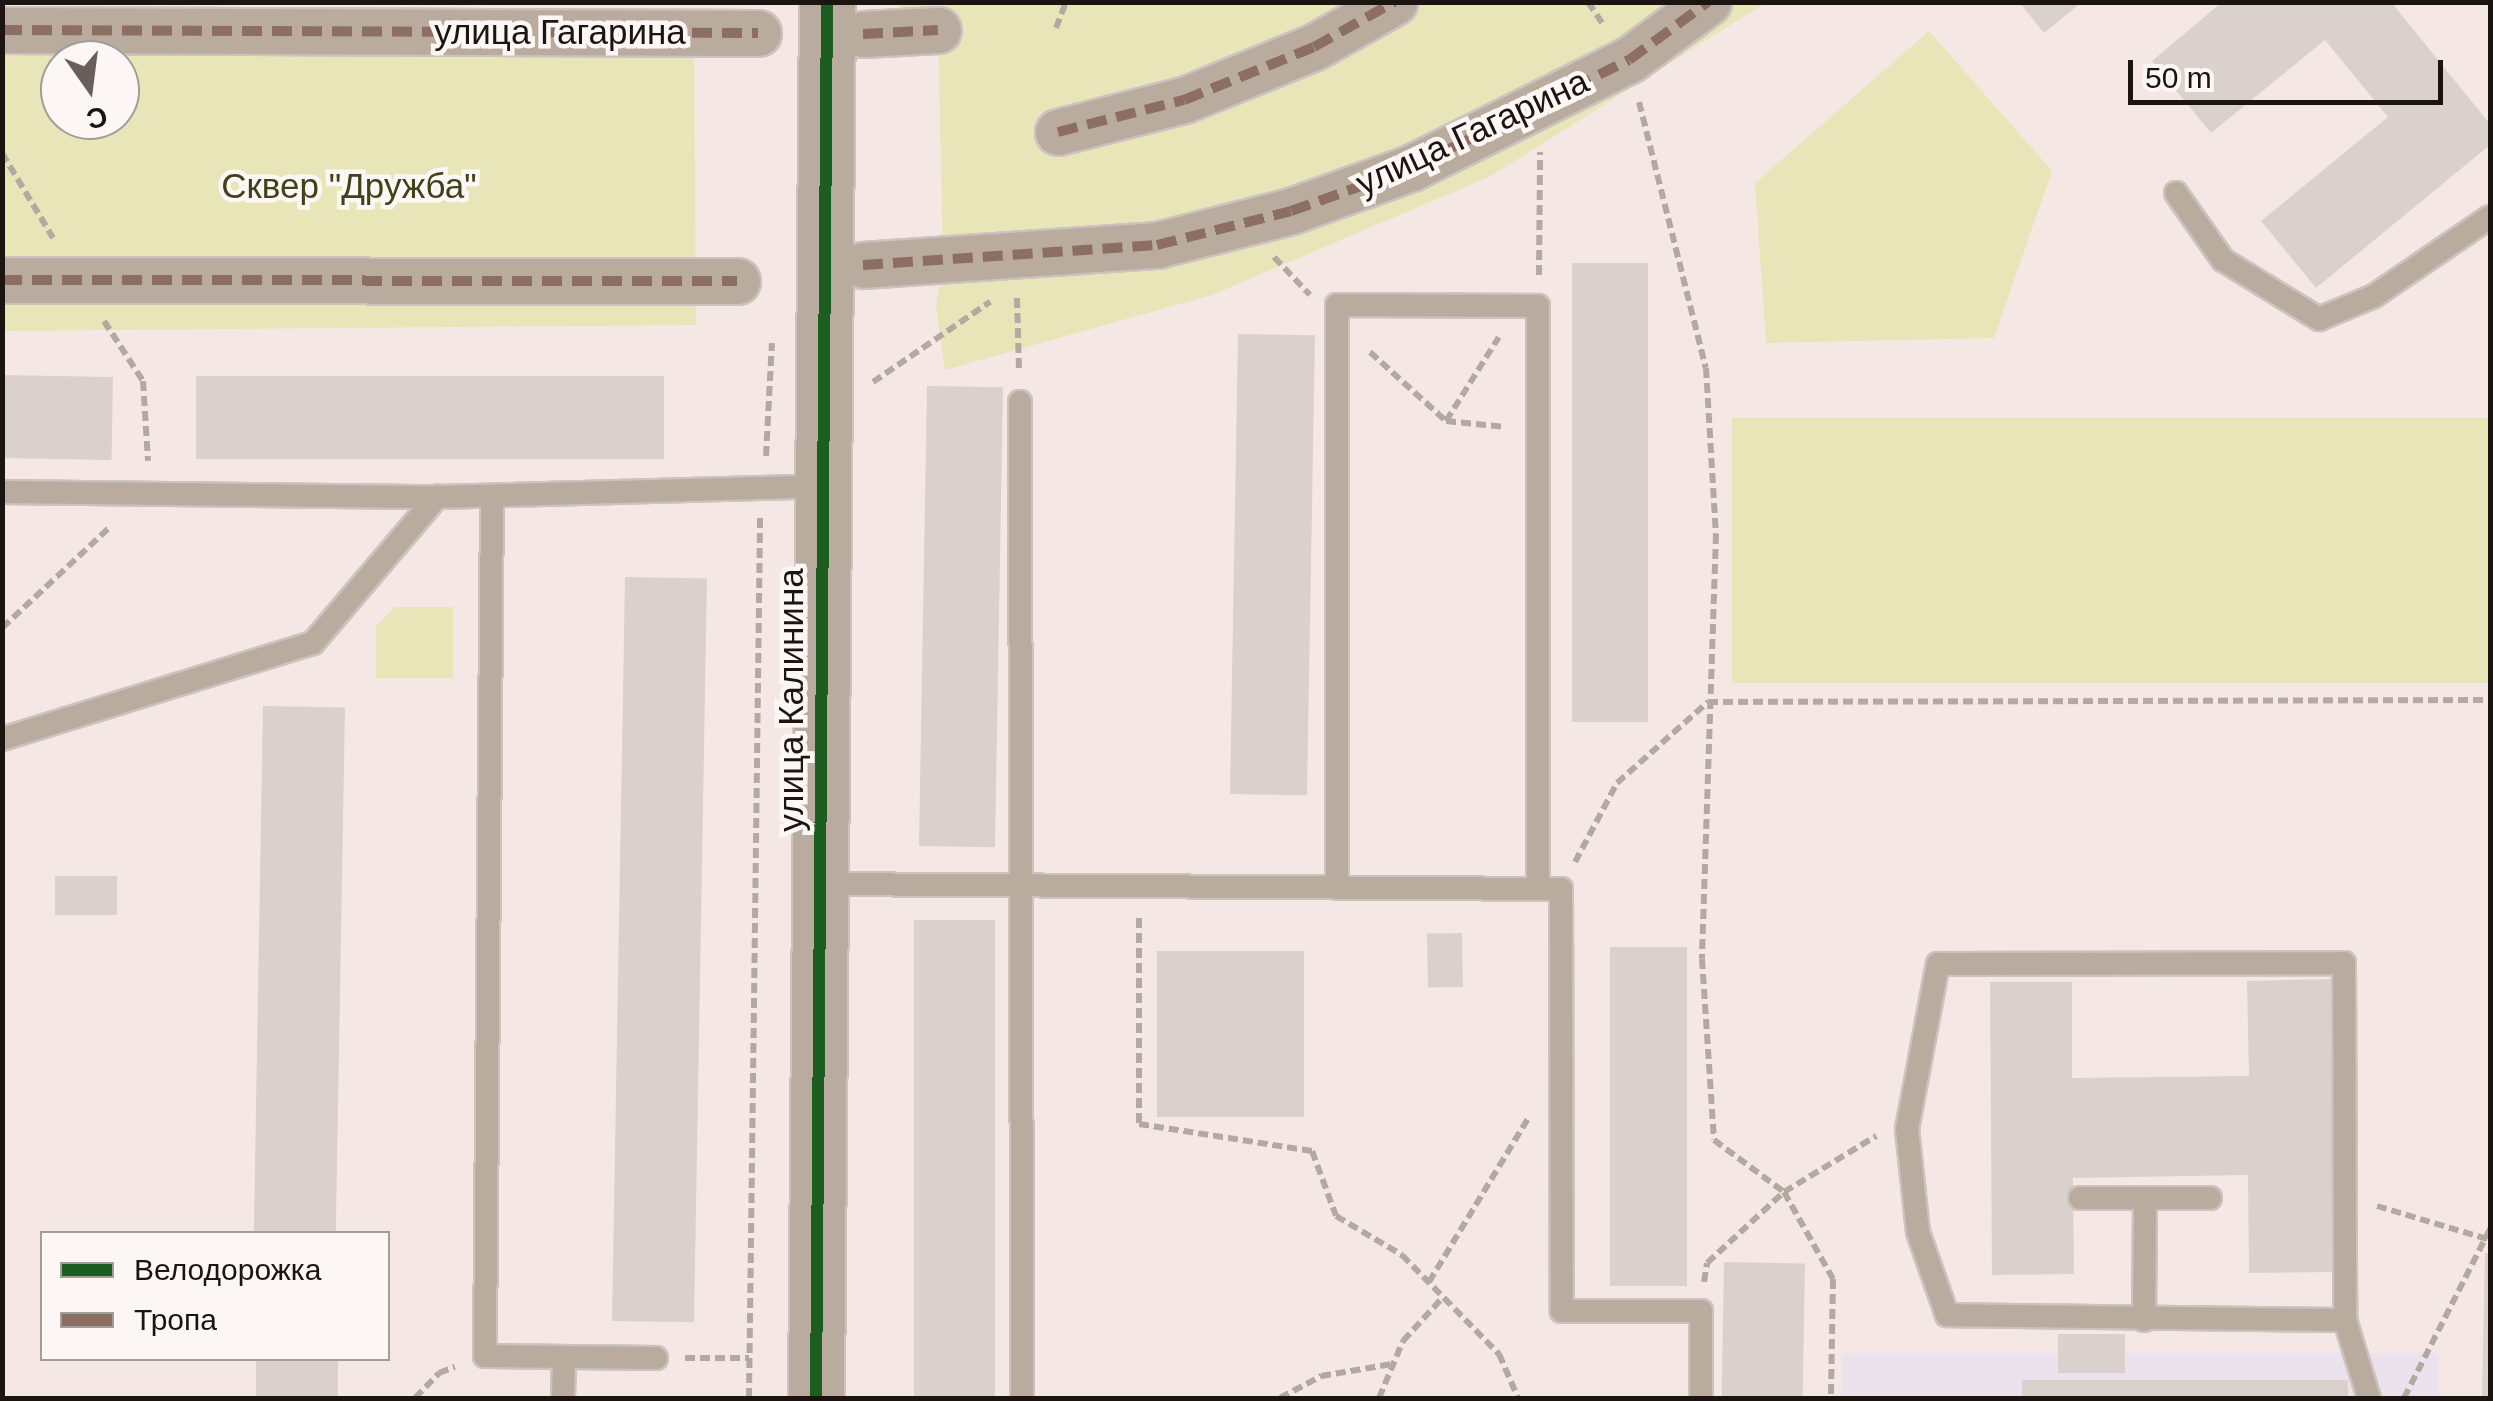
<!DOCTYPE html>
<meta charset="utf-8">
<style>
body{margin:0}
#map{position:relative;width:2493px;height:1401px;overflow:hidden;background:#f5e8e4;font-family:Arial,sans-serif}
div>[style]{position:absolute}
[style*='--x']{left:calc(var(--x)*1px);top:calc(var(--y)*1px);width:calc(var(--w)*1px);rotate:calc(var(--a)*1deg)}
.commercial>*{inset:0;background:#ebe2ed;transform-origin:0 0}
.green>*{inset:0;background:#e8e5b8;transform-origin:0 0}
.building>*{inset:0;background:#dad1cc;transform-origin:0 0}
.path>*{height:6px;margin-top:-3px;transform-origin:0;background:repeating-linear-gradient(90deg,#b4a9a1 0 10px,transparent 0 15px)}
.roads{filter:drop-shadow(2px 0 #ccc3c0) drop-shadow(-2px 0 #ccc3c0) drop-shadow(0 2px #ccc3c0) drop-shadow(0 -2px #ccc3c0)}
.lane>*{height:22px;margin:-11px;padding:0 11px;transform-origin:11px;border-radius:11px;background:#b9ac9f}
.street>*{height:45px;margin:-22.5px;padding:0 22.5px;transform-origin:22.5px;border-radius:22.5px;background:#b9ac9f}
.secondary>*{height:55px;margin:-27.5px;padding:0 27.5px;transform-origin:27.5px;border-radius:27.5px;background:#b9ac9e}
.quiet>*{height:10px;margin-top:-5px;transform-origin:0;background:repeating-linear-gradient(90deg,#8d6e63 0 20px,transparent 0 30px)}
.cycleway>*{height:12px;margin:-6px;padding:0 6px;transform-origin:6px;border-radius:6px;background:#1b5e20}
span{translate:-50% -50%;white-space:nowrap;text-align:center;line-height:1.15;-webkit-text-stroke:9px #fcf7f5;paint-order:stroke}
.street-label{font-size:35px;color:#1c1411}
.park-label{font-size:35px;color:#40421a}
.frame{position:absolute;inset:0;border:5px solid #1c1411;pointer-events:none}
.legend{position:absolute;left:40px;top:1231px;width:350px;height:130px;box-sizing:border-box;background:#fcf7f5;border:2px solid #a29c9a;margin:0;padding:12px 18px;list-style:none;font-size:30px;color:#1c1411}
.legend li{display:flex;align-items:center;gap:20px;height:50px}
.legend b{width:50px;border:2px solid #a29c9a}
.north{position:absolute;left:40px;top:40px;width:100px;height:100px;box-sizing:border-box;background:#fcf7f5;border:2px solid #a29c9a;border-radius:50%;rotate:166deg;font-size:28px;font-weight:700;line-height:40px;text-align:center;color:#1c1411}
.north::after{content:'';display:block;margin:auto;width:35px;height:45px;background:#685e5b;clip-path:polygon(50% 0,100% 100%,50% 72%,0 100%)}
.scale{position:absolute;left:2128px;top:60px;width:315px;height:45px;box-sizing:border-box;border:5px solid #1c1411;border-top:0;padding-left:12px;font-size:30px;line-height:35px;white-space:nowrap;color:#1c1411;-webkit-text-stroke:8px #fcf7f5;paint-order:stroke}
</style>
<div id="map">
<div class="commercial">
<div style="left:1841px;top:1353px;width:598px;height:45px"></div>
</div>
<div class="green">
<div style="clip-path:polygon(899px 2px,1765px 3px,1491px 176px,1212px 295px,945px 370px,936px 307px,943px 258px,938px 30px,946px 10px,898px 11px)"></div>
<div style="clip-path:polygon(1929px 31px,2052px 171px,1994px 338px,1766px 343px,1755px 183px)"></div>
<div style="clip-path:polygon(evenodd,694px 41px,696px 325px,3px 331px,2px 47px,694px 41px,60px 60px,120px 60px,120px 120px,60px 120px,60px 60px)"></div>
<div style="left:2490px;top:418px;width:265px;height:758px;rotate:90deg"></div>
<div style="clip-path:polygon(395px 607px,453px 607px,453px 678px,376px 678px,376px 626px)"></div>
</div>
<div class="building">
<div style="clip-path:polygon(2019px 2px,2082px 2px,2044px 33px)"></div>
<div style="clip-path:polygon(2222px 2px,2391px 2px,2490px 124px,2490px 145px,2316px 288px,2261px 221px,2388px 117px,2325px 40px,2211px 133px,2152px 61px)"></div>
<div style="left:1572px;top:263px;width:76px;height:459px"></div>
<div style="left:1238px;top:334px;width:77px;height:460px;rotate:1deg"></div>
<div style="left:2px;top:375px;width:111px;height:83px;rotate:1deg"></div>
<div style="left:196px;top:376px;width:468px;height:83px"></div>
<div style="left:927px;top:386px;width:76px;height:460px;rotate:1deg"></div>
<div style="left:625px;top:577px;width:82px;height:744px;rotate:1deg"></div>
<div style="left:263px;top:706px;width:82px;height:528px;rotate:1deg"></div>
<div style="left:117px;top:876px;width:39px;height:62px;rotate:90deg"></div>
<div style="left:914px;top:920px;width:81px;height:478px"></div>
<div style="left:1462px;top:933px;width:54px;height:35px;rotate:89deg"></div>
<div style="left:1610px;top:947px;width:77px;height:339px"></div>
<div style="left:1157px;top:951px;width:147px;height:166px"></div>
<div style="clip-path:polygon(2332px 979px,2334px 1272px,2249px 1273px,2248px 1175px,2073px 1178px,2074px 1274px,1992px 1275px,1990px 982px,2072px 982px,2072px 1078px,2249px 1076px,2247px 981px)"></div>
<div style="clip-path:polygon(2485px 1253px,2490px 1253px,2490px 1398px,2482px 1398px)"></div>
<div style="left:1724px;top:1262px;width:81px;height:136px;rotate:1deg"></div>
<div style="left:2125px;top:1334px;width:39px;height:67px;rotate:90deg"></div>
<div style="left:256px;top:1358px;width:82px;height:40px"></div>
<div style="left:2022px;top:1380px;width:326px;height:18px"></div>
</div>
<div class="path">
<div style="--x:1588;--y:2;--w:27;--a:56"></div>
<div style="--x:1056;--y:28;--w:28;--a:-69"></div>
<div style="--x:1639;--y:102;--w:274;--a:75.9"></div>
<div style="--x:1706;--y:368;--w:166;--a:86.6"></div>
<div style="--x:1716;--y:534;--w:425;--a:91.9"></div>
<div style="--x:1702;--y:959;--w:181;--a:86.2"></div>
<div style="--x:1714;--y:1140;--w:87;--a:36.6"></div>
<div style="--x:1784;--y:1192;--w:100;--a:60.6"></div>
<div style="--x:1833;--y:1279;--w:119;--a:91"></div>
<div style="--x:2;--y:153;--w:99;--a:59"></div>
<div style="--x:1274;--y:257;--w:52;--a:46.5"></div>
<div style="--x:1539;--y:275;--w:123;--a:-89.5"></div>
<div style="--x:1017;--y:298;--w:72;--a:88.4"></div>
<div style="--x:104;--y:321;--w:72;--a:57"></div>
<div style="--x:143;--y:381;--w:80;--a:86.4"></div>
<div style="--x:1370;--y:352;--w:103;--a:42.2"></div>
<div style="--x:1446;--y:421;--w:60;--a:5.7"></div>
<div style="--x:873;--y:382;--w:142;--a:-34.4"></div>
<div style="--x:1446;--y:421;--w:99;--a:-57.8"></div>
<div style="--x:766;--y:456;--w:113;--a:-87"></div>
<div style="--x:2;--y:628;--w:148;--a:-43.1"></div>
<div style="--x:1575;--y:862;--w:89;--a:-62"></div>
<div style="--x:1617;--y:783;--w:122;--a:-41.7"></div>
<div style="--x:1708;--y:702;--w:782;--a:-0.15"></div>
<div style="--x:1139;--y:918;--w:206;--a:90"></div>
<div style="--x:1139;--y:1124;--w:175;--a:8.9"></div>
<div style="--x:1312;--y:1151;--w:69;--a:69.7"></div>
<div style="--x:1336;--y:1216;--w:77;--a:30.6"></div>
<div style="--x:1402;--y:1255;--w:139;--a:45.6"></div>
<div style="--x:1499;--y:1354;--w:48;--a:66.6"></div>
<div style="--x:2377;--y:1206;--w:118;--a:16.7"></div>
<div style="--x:1429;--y:1282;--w:193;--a:-58.8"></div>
<div style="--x:1704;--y:1282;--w:19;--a:-81"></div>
<div style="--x:1707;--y:1263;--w:105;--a:-42.7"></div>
<div style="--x:1784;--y:1192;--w:108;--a:-31.3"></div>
<div style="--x:685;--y:1358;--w:64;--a:0"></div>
<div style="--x:415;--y:1398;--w:35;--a:-46"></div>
<div style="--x:439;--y:1373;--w:17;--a:-21"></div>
<div style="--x:749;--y:1398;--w:880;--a:-89.28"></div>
<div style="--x:1280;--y:1398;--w:47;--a:-28.2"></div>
<div style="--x:1321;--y:1376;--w:72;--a:-9.6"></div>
<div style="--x:1379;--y:1398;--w:62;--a:-67.2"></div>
<div style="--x:1403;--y:1341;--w:59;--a:-47.7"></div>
<div style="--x:2404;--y:1398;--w:190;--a:-63"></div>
</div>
<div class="roads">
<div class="lane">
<div style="--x:2176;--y:193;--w:82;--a:55"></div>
<div style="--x:2223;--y:260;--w:113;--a:31.6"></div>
<div style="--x:2319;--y:319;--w:60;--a:-22.7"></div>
<div style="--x:2374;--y:296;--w:140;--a:-34.3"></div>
<div style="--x:1020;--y:402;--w:996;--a:89.88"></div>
<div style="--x:2;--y:492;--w:435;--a:0.7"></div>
<div style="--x:437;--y:497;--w:386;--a:-1.6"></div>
<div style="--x:492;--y:496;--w:860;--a:90.47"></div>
<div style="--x:485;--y:1356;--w:171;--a:0.7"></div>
<div style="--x:2;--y:739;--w:325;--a:-17.2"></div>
<div style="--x:313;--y:643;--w:192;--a:-49.7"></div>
<div style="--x:820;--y:884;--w:741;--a:0.39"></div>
<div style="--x:1561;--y:889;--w:422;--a:89.9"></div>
<div style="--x:1562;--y:1311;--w:139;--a:0"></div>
<div style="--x:1701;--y:1311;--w:87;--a:90"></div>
<div style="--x:1337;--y:888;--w:583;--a:-90"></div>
<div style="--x:1337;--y:305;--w:201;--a:0.3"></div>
<div style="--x:1538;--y:306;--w:582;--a:90"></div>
<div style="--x:2080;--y:1198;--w:130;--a:0"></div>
<div style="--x:2144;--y:1320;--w:122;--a:-89.5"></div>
<div style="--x:2345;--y:1320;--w:398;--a:-179.3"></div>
<div style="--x:1947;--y:1315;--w:88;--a:-109.3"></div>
<div style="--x:1918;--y:1232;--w:104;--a:-96.1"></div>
<div style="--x:1907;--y:1129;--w:168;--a:-79.4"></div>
<div style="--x:1938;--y:964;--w:406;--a:-0.1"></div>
<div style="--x:2344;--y:963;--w:357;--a:89.8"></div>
<div style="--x:2345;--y:1320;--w:82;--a:72.9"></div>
<div style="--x:563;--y:1398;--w:41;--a:-88.6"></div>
</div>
<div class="street">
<div style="--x:2;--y:30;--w:756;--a:0.23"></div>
<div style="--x:863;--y:34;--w:75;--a:-3.1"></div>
<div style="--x:1058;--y:132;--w:130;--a:-14.3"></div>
<div style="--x:1184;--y:100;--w:140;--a:-22.2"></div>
<div style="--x:1314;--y:47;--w:92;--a:-29.4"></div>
<div style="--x:863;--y:265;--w:295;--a:-3.9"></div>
<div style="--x:1157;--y:245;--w:138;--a:-14.2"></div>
<div style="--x:1291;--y:211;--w:127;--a:-19.7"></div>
<div style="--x:1411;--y:168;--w:243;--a:-26.4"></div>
<div style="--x:1629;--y:60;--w:98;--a:-36.3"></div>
<div style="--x:2;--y:280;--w:735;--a:0.08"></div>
</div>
<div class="secondary">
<div style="--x:816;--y:1398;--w:1396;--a:-89.55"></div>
</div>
</div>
<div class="quiet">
<div style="--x:2;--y:30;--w:756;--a:0.23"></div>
<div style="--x:863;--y:34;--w:75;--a:-3.1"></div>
<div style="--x:1058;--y:132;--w:130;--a:-14.3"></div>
<div style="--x:1184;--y:100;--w:140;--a:-22.2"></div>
<div style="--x:1314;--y:47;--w:92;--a:-29.4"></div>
<div style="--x:863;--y:265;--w:295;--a:-3.9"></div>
<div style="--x:1157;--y:245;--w:138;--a:-14.2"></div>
<div style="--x:1291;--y:211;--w:127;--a:-19.7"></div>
<div style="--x:1411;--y:168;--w:243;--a:-26.4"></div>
<div style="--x:1629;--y:60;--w:98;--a:-36.3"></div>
<div style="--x:2;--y:280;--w:735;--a:0.08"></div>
</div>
<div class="cycleway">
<div style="--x:816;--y:1398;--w:1396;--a:-89.55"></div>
</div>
<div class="street-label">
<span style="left:560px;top:32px">улица Гагарина</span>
<span style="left:1472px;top:132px;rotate:-25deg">улица Гагарина</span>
<span style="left:791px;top:700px;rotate:-90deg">улица Калинина</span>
</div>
<div class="park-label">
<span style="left:349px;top:186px">Сквер "Дружба"</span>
</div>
<div class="frame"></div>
<ul class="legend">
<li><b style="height:12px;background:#1b5e20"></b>Велодорожка</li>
<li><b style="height:12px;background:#8d6e63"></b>Тропа</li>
</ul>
<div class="north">С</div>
<div class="scale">50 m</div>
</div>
